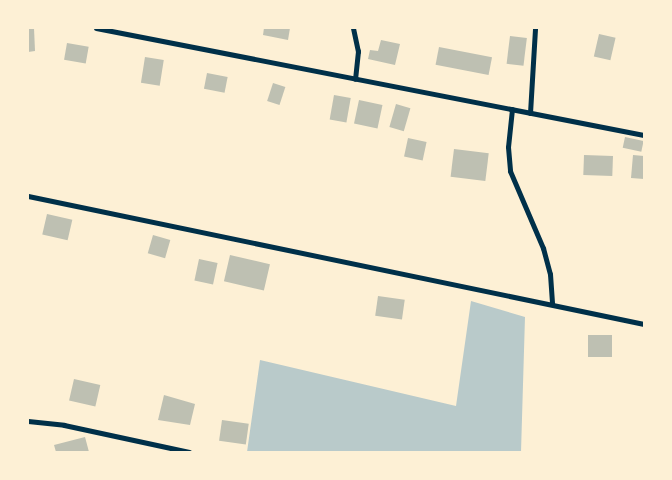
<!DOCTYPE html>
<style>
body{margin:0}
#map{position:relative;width:672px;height:480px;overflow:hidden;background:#fdf0d5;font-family:Helvetica,sans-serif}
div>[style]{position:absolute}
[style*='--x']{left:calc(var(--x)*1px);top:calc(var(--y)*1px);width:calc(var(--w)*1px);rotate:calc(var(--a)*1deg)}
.green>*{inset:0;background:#b9caca}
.building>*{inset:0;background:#bec0b2;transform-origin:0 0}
.minor>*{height:5px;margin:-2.5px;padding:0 2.5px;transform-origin:2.5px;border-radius:2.5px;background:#003049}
span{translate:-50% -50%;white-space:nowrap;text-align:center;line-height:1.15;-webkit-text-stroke:4.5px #fdf0d5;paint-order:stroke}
.frame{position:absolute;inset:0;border:29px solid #fdf0d5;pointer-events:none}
</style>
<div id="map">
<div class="green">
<div style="clip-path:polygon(471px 301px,525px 317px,521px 452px,247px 452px,260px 360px,456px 406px)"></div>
</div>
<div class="building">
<div style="clip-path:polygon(28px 28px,34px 28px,35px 51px,28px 52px)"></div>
<div style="clip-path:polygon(264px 28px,290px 28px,288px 40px,263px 35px)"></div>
<div style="left:599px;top:34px;width:17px;height:23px;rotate:13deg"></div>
<div style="left:510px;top:36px;width:17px;height:28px;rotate:7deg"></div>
<div style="clip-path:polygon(381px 40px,400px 44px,395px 65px,368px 59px,370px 50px,378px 51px)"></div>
<div style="left:67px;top:43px;width:22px;height:17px;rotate:10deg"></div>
<div style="left:439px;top:47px;width:54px;height:18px;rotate:11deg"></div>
<div style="left:145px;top:57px;width:19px;height:26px;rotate:9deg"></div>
<div style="left:207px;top:73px;width:21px;height:16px;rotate:11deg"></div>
<div style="left:273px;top:83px;width:13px;height:19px;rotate:18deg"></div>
<div style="left:334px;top:95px;width:17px;height:25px;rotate:10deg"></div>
<div style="left:359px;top:100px;width:24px;height:24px;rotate:12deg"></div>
<div style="left:396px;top:104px;width:15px;height:24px;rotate:16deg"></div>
<div style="left:625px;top:137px;width:19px;height:11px;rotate:12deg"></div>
<div style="left:408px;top:138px;width:19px;height:19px;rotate:12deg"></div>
<div style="left:454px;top:149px;width:35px;height:28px;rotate:7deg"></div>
<div style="left:584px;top:155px;width:29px;height:20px;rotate:2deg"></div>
<div style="clip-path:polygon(633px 155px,644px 156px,644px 179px,631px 178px)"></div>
<div style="left:47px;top:214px;width:26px;height:21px;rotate:13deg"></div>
<div style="left:153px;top:235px;width:18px;height:19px;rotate:16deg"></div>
<div style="left:230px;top:255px;width:41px;height:27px;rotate:13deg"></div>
<div style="left:199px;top:259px;width:19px;height:22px;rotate:12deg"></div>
<div style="left:378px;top:296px;width:27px;height:20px;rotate:8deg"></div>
<div style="left:612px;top:335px;width:22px;height:24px;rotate:90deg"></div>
<div style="left:74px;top:379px;width:27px;height:22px;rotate:13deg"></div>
<div style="clip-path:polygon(164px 395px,195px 404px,190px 425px,158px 420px)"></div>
<div style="left:222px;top:420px;width:27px;height:21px;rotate:8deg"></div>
<div style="clip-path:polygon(85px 437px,89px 452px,56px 452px,54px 445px)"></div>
</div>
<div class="minor">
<div style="--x:96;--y:28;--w:558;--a:11.05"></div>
<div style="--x:353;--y:28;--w:24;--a:78"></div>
<div style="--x:358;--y:51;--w:28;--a:96"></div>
<div style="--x:512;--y:109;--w:38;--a:96"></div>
<div style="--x:508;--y:147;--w:24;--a:85"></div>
<div style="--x:510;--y:171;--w:84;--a:66.8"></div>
<div style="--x:543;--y:248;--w:27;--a:75"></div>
<div style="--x:550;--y:274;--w:30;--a:86"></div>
<div style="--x:530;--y:113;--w:85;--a:-86.6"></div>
<div style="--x:28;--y:196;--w:629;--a:11.74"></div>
<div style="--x:28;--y:421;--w:36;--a:6"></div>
<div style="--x:64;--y:425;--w:128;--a:12.2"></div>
</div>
<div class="frame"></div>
</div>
